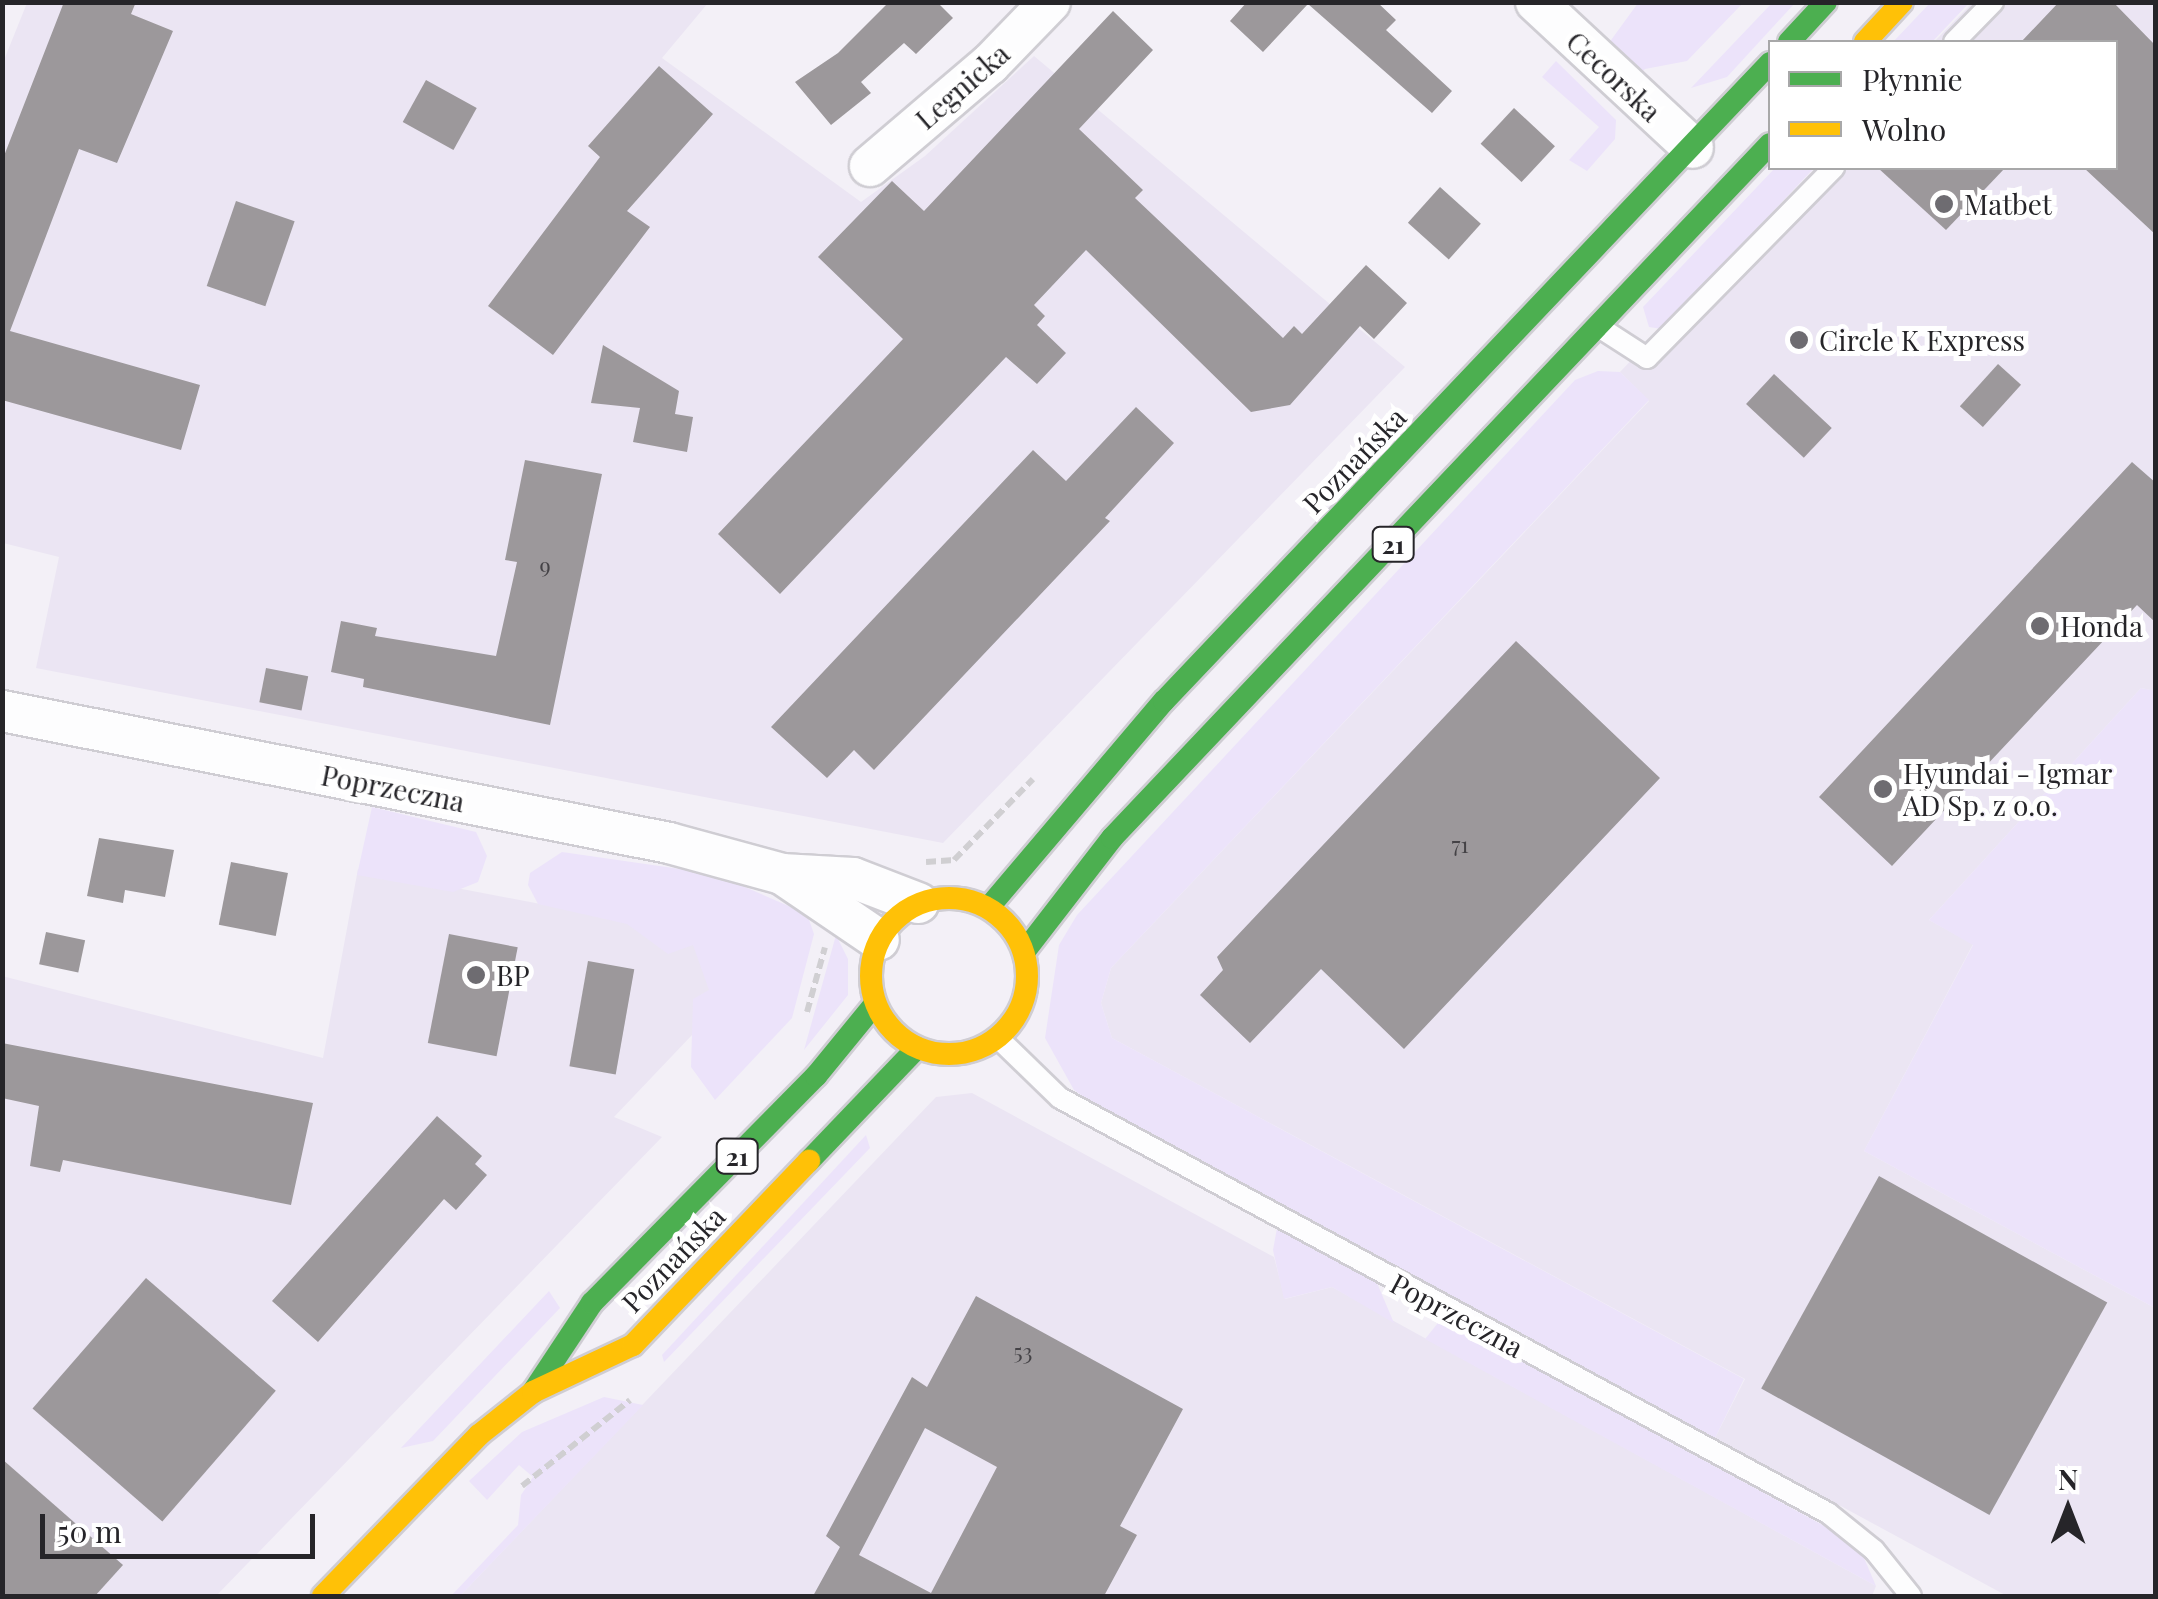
<!DOCTYPE html>
<meta charset="utf-8">
<style>
body{margin:0}
#map{position:relative;width:2158px;height:1599px;overflow:hidden;background:#f3f0f7;font-family:"Playfair Display",serif}
div>[style]{position:absolute}
[style*='--x']{left:calc(var(--x)*1px);top:calc(var(--y)*1px);width:calc(var(--w)*1px);rotate:calc(var(--a)*1deg)}
.built>*{inset:0;background:#ebe5f3}
.green>*{inset:0;background:#ece3fa}
.building>*{inset:0;background:#9c989b;transform-origin:0 0}
.path>*{height:6px;margin-top:-3px;transform-origin:0;background:repeating-linear-gradient(90deg,#d0cfd2 0 10px,transparent 0 15px)}
.roads{filter:drop-shadow(2px 0 #cfcdd3) drop-shadow(-2px 0 #cfcdd3) drop-shadow(0 2px #cfcdd3) drop-shadow(0 -2px #cfcdd3)}
.lane>*{height:20px;margin:-10px;padding:0 10px;transform-origin:10px;border-radius:10px;background:#fdfdfe}
.street>*{height:40px;margin:-20px;padding:0 20px;transform-origin:20px;border-radius:20px;background:#fdfdfe}
.fast>*{height:22px;margin:-11px;padding:0 11px;transform-origin:11px;border-radius:11px;background:#4caf50}
.slow>*{height:22px;margin:-11px;padding:0 11px;transform-origin:11px;border-radius:11px;background:#ffc107}
.slow>.ring{margin:-11px;padding:0;box-sizing:content-box;background:none;border:22px solid #ffc107;border-radius:50%}
.dots>*{width:28px;height:28px;translate:-50% -50%;box-sizing:border-box;border:5px solid #fff;border-radius:50%}
span{translate:-50% -50%;white-space:nowrap;text-align:center;line-height:1.15;-webkit-text-stroke:10px #fff;paint-order:stroke}
.number-label{font-size:22px;color:#444246}
.number-label span{-webkit-text-stroke-width:0}
.shield-label span{padding:2px 8px;background:#fff;border:2px solid;border-radius:8px;-webkit-text-stroke-width:0}
.shield-label{font-size:25px;color:#262529;font-weight:700}
.street-label{font-size:28px;color:#262529}
.poi-label{font-size:28px;color:#262529}
.left{translate:0 -50%;text-align:left}
.frame{position:absolute;inset:0;border:5px solid #262529;pointer-events:none}
.legend{position:absolute;left:1768px;top:40px;width:350px;height:130px;box-sizing:border-box;background:#fff;border:2px solid #a8a8a9;margin:0;padding:12px 18px;list-style:none;font-size:30px;color:#262529}
.legend li{display:flex;align-items:center;gap:20px;height:50px}
.legend b{width:50px;border:2px solid #a8a8a9}
.north{position:absolute;left:2018px;top:1459px;width:100px;height:100px;-webkit-text-stroke:8px #fff;paint-order:stroke;rotate:0deg;font-size:28px;font-weight:700;line-height:40px;text-align:center;color:#262529}
.north::after{content:'';display:block;margin:auto;width:35px;height:45px;background:#262529;clip-path:polygon(50% 0,100% 100%,50% 72%,0 100%)}
.scale{position:absolute;left:40px;top:1514px;width:275px;height:45px;box-sizing:border-box;border:5px solid #262529;border-top:0;padding-left:12px;font-size:30px;line-height:35px;white-space:nowrap;color:#262529;-webkit-text-stroke:8px #fff;paint-order:stroke}
</style>
<div id="map">
<div class="built">
<div style="clip-path:polygon(27px 3px,708px 3px,662px 58px,861px 202px,925px 156px,1034px 56px,1405px 367px,943px 843px,36px 668px,59px 557px,3px 543px,2px 65px)"></div>
<div style="clip-path:polygon(1972px 3px,2155px 3px,2155px 691px,2141px 688px,1929px 920px,1973px 944px,1864px 1151px,2155px 1308px,2155px 1596px,2007px 1596px,1715px 1438px,1745px 1379px,1112px 1038px,1101px 1003px,1111px 968px,1649px 401px,1620px 372px,1815px 168px,2116px 168px,2116px 42px,1934px 42px)"></div>
<div style="clip-path:polygon(358px 869px,712px 937px,731px 994px,614px 1117px,662px 1137px,216px 1596px,3px 1596px,2px 976px,323px 1058px)"></div>
<div style="clip-path:polygon(972px 1093px,1274px 1257px,1285px 1299px,1332px 1287px,1876px 1586px,1872px 1596px,460px 1596px,936px 1097px)"></div>
</div>
<div class="green">
<div style="clip-path:polygon(1638px 3px,1743px 3px,1687px 61px,1645px 69px,1638px 76px,1606px 47px)"></div>
<div style="clip-path:polygon(1772px 3px,1795px 3px,1727px 77px,1691px 88px)"></div>
<div style="clip-path:polygon(1930px 3px,1969px 3px,1932px 42px,1893px 42px)"></div>
<div style="clip-path:polygon(1556px 61px,1616px 120px,1615px 139px,1587px 171px,1569px 160px,1599px 127px,1542px 77px)"></div>
<div style="clip-path:polygon(1775px 168px,1814px 168px,1662px 329px,1649px 327px,1643px 307px)"></div>
<div style="clip-path:polygon(1598px 371px,1620px 372px,1649px 400px,1111px 968px,1101px 1003px,1112px 1038px,1744px 1379px,1715px 1438px,1105px 1112px,1074px 1090px,1045px 1038px,1059px 945px,1077px 915px,1575px 380px)"></div>
<div style="clip-path:polygon(2141px 688px,2156px 691px,2155px 1308px,1864px 1151px,1973px 945px,1929px 920px)"></div>
<div style="clip-path:polygon(372px 807px,476px 832px,487px 856px,478px 882px,453px 892px,357px 875px)"></div>
<div style="clip-path:polygon(562px 852px,715px 874px,807px 914px,814px 934px,792px 1018px,715px 1100px,691px 1067px,693px 999px,709px 990px,693px 945px,668px 954px,627px 924px,538px 904px,528px 885px,530px 873px)"></div>
<div style="clip-path:polygon(836px 935px,848px 959px,848px 995px,804px 1050px)"></div>
<div style="clip-path:polygon(866px 1135px,870px 1148px,664px 1362px,662px 1355px)"></div>
<div style="clip-path:polygon(1277px 1228px,1377px 1283px,1394px 1323px,1332px 1287px,1284px 1299px,1273px 1250px)"></div>
<div style="clip-path:polygon(549px 1291px,560px 1308px,433px 1441px,401px 1448px)"></div>
<div style="clip-path:polygon(1442px 1318px,1841px 1535px,1864px 1558px,1876px 1586px,1425px 1339px)"></div>
<div style="clip-path:polygon(604px 1397px,643px 1405px,460px 1596px,451px 1596px,518px 1525px,521px 1495px,533px 1477px,519px 1465px,487px 1500px,469px 1481px,522px 1432px)"></div>
</div>
<div class="building">
<div style="clip-path:polygon(64px 2px,136px 2px,131px 14px,173px 31px,117px 163px,79px 149px,10px 331px,200px 385px,181px 450px,2px 400px,2px 161px)"></div>
<div style="clip-path:polygon(889px 2px,937px 2px,953px 18px,916px 54px,904px 43px,861px 82px,871px 93px,831px 125px,795px 82px,838px 53px)"></div>
<div style="clip-path:polygon(1247px 2px,1377px 2px,1396px 20px,1386px 30px,1452px 91px,1432px 113px,1308px 4px,1263px 52px,1230px 21px)"></div>
<div style="clip-path:polygon(2059px 2px,2113px 2px,2156px 46px,2156px 235px,2084px 168px,2116px 168px,2116px 42px,2021px 42px)"></div>
<div style="clip-path:polygon(1113px 11px,1153px 50px,1079px 129px,1143px 190px,1135px 198px,1283px 338px,1294px 326px,1302px 334px,1366px 265px,1407px 303px,1374px 339px,1360px 326px,1290px 405px,1251px 412px,1086px 250px,1034px 305px,1045px 316px,1037px 325px,1066px 353px,1037px 384px,1006px 357px,780px 594px,718px 534px,903px 339px,818px 257px,892px 181px,924px 211px)"></div>
<div style="clip-path:polygon(659px 66px,713px 114px,627px 211px,650px 227px,553px 355px,488px 306px,600px 157px,588px 146px)"></div>
<div style="left:426px;top:80px;width:58px;height:48px;rotate:29deg"></div>
<div style="left:1514px;top:108px;width:56px;height:49px;rotate:43deg"></div>
<div style="clip-path:polygon(1878px 168px,2005px 168px,1946px 230px)"></div>
<div style="left:1440px;top:187px;width:55px;height:48px;rotate:42deg"></div>
<div style="left:236px;top:201px;width:62px;height:90px;rotate:19deg"></div>
<div style="clip-path:polygon(603px 345px,679px 391px,675px 414px,693px 417px,687px 452px,633px 442px,640px 408px,591px 403px)"></div>
<div style="left:1998px;top:364px;width:31px;height:57px;rotate:42deg"></div>
<div style="left:1774px;top:374px;width:79px;height:41px;rotate:43deg"></div>
<div style="clip-path:polygon(1136px 407px,1174px 443px,1105px 518px,1110px 521px,874px 770px,854px 750px,827px 778px,771px 727px,1033px 450px,1066px 481px)"></div>
<div style="clip-path:polygon(525px 460px,602px 474px,550px 725px,363px 687px,364px 679px,331px 672px,341px 621px,377px 628px,375px 636px,496px 656px,517px 562px,505px 560px)"></div>
<div style="clip-path:polygon(2132px 462px,2156px 483px,2156px 623px,2137px 605px,1892px 866px,1819px 797px)"></div>
<div style="clip-path:polygon(1516px 641px,1660px 778px,1404px 1049px,1321px 969px,1250px 1043px,1200px 995px,1223px 970px,1217px 957px)"></div>
<div style="left:266px;top:668px;width:43px;height:35px;rotate:11deg"></div>
<div style="clip-path:polygon(99px 838px,174px 850px,165px 897px,125px 890px,123px 903px,87px 896px)"></div>
<div style="left:231px;top:862px;width:58px;height:64px;rotate:11deg"></div>
<div style="left:46px;top:932px;width:40px;height:33px;rotate:12deg"></div>
<div style="left:449px;top:934px;width:70px;height:111px;rotate:11deg"></div>
<div style="left:588px;top:961px;width:47px;height:107px;rotate:10deg"></div>
<div style="clip-path:polygon(2px 1043px,313px 1103px,291px 1205px,63px 1160px,60px 1172px,30px 1166px,39px 1106px,2px 1098px)"></div>
<div style="clip-path:polygon(437px 1116px,482px 1156px,475px 1164px,487px 1175px,456px 1210px,444px 1199px,318px 1342px,272px 1301px)"></div>
<div style="left:1879px;top:1176px;width:261px;height:243px;rotate:29deg"></div>
<div style="left:146px;top:1278px;width:172px;height:173px;rotate:41deg"></div>
<div style="clip-path:polygon(evenodd,976px 1296px,1183px 1409px,1120px 1526px,1137px 1535px,1104px 1596px,813px 1596px,840px 1547px,826px 1536px,912px 1377px,927px 1387px,976px 1296px,925px 1428px,997px 1467px,931px 1593px,859px 1555px,925px 1428px)"></div>
<div style="clip-path:polygon(2px 1459px,123px 1565px,95px 1596px,2px 1596px)"></div>
</div>
<div class="path">
<div style="--x:926;--y:862;--w:28;--a:-4"></div>
<div style="--x:954;--y:860;--w:113;--a:-45.7"></div>
<div style="--x:807;--y:1012;--w:67;--a:-74.5"></div>
<div style="--x:522;--y:1486;--w:138;--a:-38.5"></div>
</div>
<div class="roads">
<div class="lane">
<div style="--x:1954;--y:42;--w:56;--a:-45.7"></div>
<div style="--x:1599;--y:327;--w:57;--a:32.9"></div>
<div style="--x:1647;--y:358;--w:267;--a:-45.5"></div>
<div style="--x:998;--y:1038;--w:86;--a:44.1"></div>
<div style="--x:1060;--y:1098;--w:873;--a:28.39"></div>
<div style="--x:1828;--y:1513;--w:59;--a:38.8"></div>
<div style="--x:1874;--y:1550;--w:59;--a:51.2"></div>
</div>
<div class="street">
<div style="--x:1536;--y:2;--w:214;--a:42.9"></div>
<div style="--x:870;--y:166;--w:157;--a:-40.4"></div>
<div style="--x:990;--y:64;--w:86;--a:-45.9"></div>
<div style="--x:2;--y:711;--w:680;--a:11.19"></div>
<div style="--x:669;--y:843;--w:117;--a:15.3"></div>
<div style="--x:782;--y:874;--w:71;--a:3.2"></div>
<div style="--x:853;--y:878;--w:70;--a:21"></div>
<div style="--x:782;--y:874;--w:117;--a:34.2"></div>
</div>
<div class="fast">
<div style="--x:1789;--y:42;--w:54;--a:-47.2"></div>
<div style="--x:989;--y:907;--w:270;--a:-49.7"></div>
<div style="--x:1164;--y:701;--w:880;--a:-46.47"></div>
<div style="--x:1024;--y:952;--w:144;--a:-52.3"></div>
<div style="--x:1112;--y:838;--w:956;--a:-46.53"></div>
<div style="--x:809;--y:1161;--w:156;--a:-46.3"></div>
<div style="--x:533;--y:1392;--w:107;--a:-56.5"></div>
<div style="--x:592;--y:1303;--w:319;--a:-45.4"></div>
<div style="--x:816;--y:1076;--w:93;--a:-50.7"></div>
</div>
<div class="slow">
<div style="--x:1865;--y:42;--w:54;--a:-47.2"></div>
<div class="ring" style="left:871px;top:898px;width:134px;height:134px"></div>
<div style="--x:323;--y:1596;--w:224;--a:-45.9"></div>
<div style="--x:479;--y:1435;--w:69;--a:-38.5"></div>
<div style="--x:533;--y:1392;--w:110;--a:-25.2"></div>
<div style="--x:633;--y:1345;--w:255;--a:-46.3"></div>
</div>
</div>
<div class="dots">
<div style="left:1944px;top:204px;background:#6e6c71"></div>
<div style="left:1799px;top:340px;background:#6e6c71"></div>
<div style="left:2040px;top:626px;background:#6e6c71"></div>
<div style="left:1883px;top:789px;background:#6e6c71"></div>
<div style="left:476px;top:975px;background:#6e6c71"></div>
</div>
<div class="number-label">
<span style="left:545px;top:566px">9</span>
<span style="left:1460px;top:845px">71</span>
<span style="left:1023px;top:1352px">53</span>
</div>
<div class="shield-label">
<span style="left:1393px;top:544px">21</span>
<span style="left:737px;top:1156px">21</span>
</div>
<div class="street-label">
<span style="left:1614px;top:76px;rotate:43deg">Cecorska</span>
<span style="left:962px;top:86px;rotate:-41deg">Legnicka</span>
<span style="left:1354px;top:460px;rotate:-46deg">Poznańska</span>
<span style="left:393px;top:788px;rotate:11deg">Poprzeczna</span>
<span style="left:673px;top:1259px;rotate:-46deg">Poznańska</span>
<span style="left:1457px;top:1315px;rotate:28deg">Poprzeczna</span>
</div>
<div class="poi-label">
<span class="left" style="left:1964px;top:204px">Matbet</span>
<span class="left" style="left:1819px;top:340px">Circle K Express</span>
<span class="left" style="left:2060px;top:626px">Honda</span>
<span class="left" style="left:1903px;top:789px">Hyundai - Igmar<br>AD Sp. z o.o.</span>
<span class="left" style="left:496px;top:975px">BP</span>
</div>
<div class="frame"></div>
<ul class="legend">
<li><b style="height:12px;background:#4caf50"></b>Płynnie</li>
<li><b style="height:12px;background:#ffc107"></b>Wolno</li>
</ul>
<div class="north">N</div>
<div class="scale">50 m</div>
</div>
